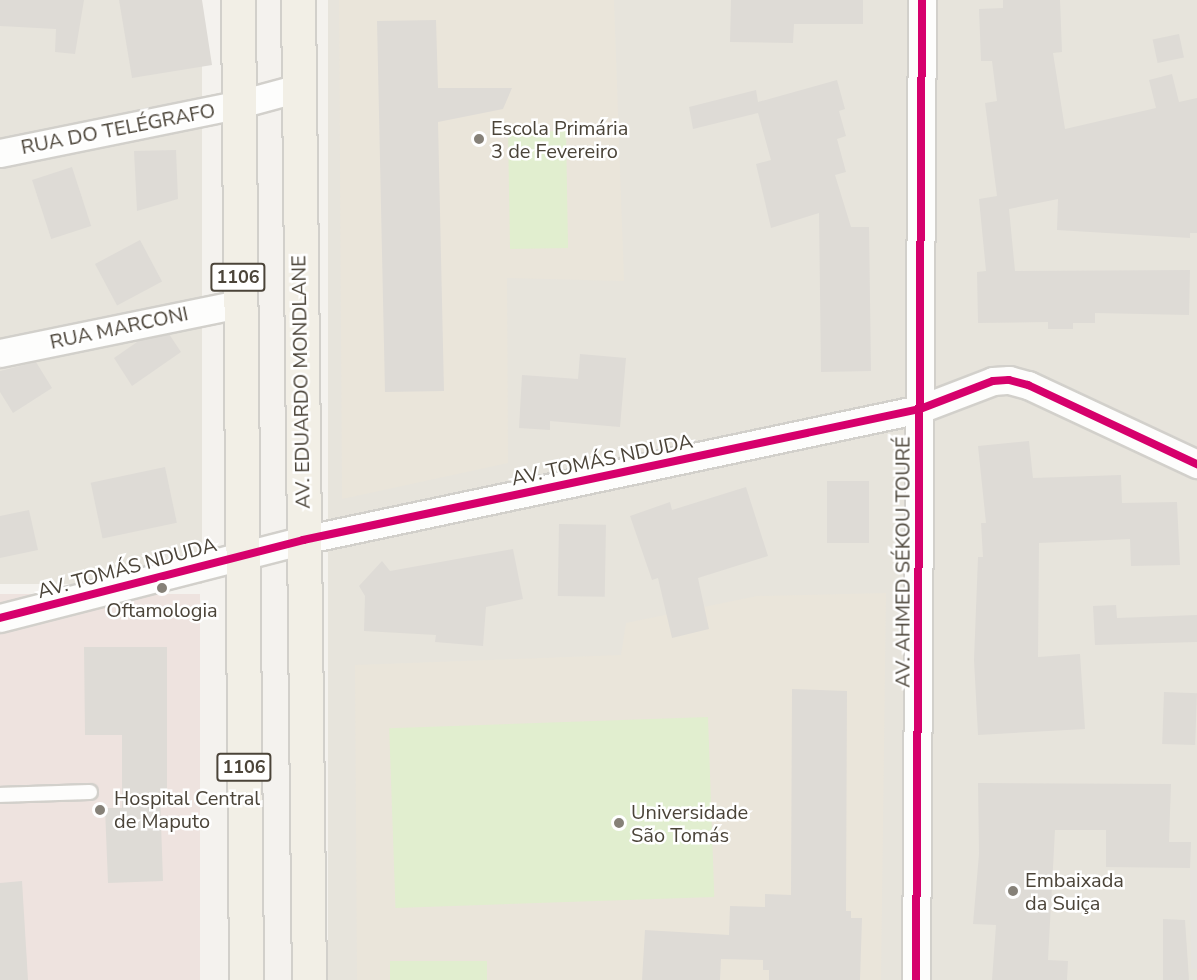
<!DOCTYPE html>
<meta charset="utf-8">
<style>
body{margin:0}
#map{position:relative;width:1197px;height:980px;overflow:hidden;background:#f4f2ee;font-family:"Nunito Sans",sans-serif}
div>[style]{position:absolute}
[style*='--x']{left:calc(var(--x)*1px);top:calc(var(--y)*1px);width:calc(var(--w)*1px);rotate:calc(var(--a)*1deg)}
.residential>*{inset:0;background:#e7e4dc;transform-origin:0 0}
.education>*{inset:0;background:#eae5da}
.medical>*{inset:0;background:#eee3df;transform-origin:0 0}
.green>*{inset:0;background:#e1eecf;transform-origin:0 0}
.parking>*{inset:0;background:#e6e3df}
.building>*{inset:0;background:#dedbd6;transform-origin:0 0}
.roads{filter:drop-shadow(2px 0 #d2d0cb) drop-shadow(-2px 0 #d2d0cb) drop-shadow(0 2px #d2d0cb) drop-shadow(0 -2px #d2d0cb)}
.lane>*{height:14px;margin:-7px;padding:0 7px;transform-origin:7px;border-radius:7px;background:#fdfdfc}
.street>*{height:27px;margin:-13.5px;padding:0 13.5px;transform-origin:13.5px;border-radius:13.5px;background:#fdfdfc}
.primary>*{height:33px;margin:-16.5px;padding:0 16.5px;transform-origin:16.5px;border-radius:16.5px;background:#f2efe6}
.cycleway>*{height:8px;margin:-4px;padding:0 4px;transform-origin:4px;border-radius:4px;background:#d6006c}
.dots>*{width:16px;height:16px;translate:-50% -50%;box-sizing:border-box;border:3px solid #fff;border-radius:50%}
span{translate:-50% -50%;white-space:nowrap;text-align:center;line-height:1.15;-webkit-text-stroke:5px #fff;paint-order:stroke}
.shield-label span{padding:2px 4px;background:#fff;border:2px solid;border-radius:4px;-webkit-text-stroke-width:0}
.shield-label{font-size:18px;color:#4b4439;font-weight:700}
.poi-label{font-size:20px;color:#4b4439}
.left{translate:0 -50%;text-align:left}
.street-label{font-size:20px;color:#4b4439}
</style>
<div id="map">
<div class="residential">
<div style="left:0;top:0;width:202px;height:584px"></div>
<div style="left:328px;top:0;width:869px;height:980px"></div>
</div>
<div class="education">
<div style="clip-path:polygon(339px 0,614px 0,624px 281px,507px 278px,508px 463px,342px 499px)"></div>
<div style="clip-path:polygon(886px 593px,881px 980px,357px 980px,355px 665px,621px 655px,626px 623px,757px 596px)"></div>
</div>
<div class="medical">
<div style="left:200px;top:594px;width:386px;height:205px;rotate:90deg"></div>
</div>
<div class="green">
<div style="left:566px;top:131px;width:117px;height:58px;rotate:89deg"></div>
<div style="left:708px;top:717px;width:180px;height:319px;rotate:88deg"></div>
<div style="left:390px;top:961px;width:97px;height:19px"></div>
</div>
<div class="parking">
<div style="clip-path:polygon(1190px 870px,1197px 870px,1197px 969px,1191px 969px)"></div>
</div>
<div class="building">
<div style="clip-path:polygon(0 0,84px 0,75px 54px,55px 52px,56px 29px,0 26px)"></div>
<div style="clip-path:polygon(119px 0,202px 0,212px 65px,132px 78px)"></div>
<div style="clip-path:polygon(731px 0,863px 0,863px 24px,794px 24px,793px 43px,730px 42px)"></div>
<div style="clip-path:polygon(1003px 0,1060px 0,1062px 52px,1053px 53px,1065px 129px,1156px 108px,1149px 80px,1172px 74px,1179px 102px,1197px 98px,1197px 233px,1190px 233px,1190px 238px,1057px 230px,1058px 199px,1009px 209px,1015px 271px,1190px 270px,1189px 315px,1095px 313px,1095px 323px,1073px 323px,1073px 329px,1048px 329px,1048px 322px,978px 323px,977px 272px,986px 271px,979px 199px,997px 196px,985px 103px,997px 101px,992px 61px,981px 61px,979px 9px,1003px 8px)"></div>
<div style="clip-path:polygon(436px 20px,438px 88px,512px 88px,503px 109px,438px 122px,444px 391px,385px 392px,377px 21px)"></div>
<div style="left:1179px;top:34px;width:24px;height:27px;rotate:78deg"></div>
<div style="clip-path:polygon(837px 80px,845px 109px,839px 111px,846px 136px,837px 139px,846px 172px,835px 175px,851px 227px,869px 227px,871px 371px,821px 372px,819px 213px,771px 228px,756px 164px,771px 160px,758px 113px,693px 129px,689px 107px,756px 90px,758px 102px)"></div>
<div style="clip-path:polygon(176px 150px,178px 199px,137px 211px,134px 151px)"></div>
<div style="left:72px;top:167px;width:62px;height:42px;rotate:72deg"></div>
<div style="left:140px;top:240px;width:47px;height:51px;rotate:62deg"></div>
<div style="clip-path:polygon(169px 334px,181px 352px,132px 386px,114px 358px,140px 340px)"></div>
<div style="clip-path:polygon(580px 354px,626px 358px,620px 427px,550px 421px,550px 430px,519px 428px,522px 375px,578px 379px)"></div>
<div style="clip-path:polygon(36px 362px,52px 388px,13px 413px,0 392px,0 371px)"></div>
<div style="clip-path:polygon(1029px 441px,1033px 478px,1121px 475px,1122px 503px,1177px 502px,1180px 565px,1131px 566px,1130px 539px,1039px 543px,1038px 657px,1080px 654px,1085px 729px,978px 735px,974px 660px,978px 557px,983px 557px,981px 523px,986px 523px,978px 446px)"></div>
<div style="left:165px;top:467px;width:57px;height:76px;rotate:78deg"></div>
<div style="left:827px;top:481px;width:42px;height:62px"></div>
<div style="clip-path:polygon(746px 487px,768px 556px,698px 578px,709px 629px,672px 638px,658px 578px,652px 580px,630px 516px,670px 502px,672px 510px)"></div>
<div style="clip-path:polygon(29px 510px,38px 550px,0 558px,0 516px)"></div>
<div style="left:559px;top:524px;width:47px;height:72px;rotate:1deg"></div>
<div style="clip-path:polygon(513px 549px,523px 599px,486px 607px,483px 646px,435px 642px,436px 635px,364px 631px,365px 596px,359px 586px,382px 561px,390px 571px)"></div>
<div style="clip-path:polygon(1116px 605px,1117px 618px,1197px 615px,1197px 642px,1095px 645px,1093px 606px)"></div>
<div style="clip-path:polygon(84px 647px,167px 647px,167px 794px,160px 794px,163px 881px,108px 883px,105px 808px,122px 808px,122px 735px,85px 735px)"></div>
<div style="clip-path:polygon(792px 689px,847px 691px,846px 911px,851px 911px,851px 918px,862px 918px,860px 980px,769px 980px,769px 970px,763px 970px,763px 960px,721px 959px,720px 980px,642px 980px,645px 930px,729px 935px,730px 906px,765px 907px,765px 894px,791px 895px)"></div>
<div style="left:1164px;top:692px;width:33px;height:52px;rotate:2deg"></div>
<div style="clip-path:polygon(978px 783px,1171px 784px,1169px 842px,1191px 842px,1190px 868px,1106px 867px,1106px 830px,1055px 830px,1048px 960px,1068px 961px,1067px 980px,992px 980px,996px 925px,973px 924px,979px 854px)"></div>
<div style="clip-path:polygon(22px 881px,28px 980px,0 980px,0 883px)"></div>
<div style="clip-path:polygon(1163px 919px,1185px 920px,1189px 980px,1163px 980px)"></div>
</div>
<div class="roads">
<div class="lane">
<div style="--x:0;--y:795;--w:90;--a:-1.9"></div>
</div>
<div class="street">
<div style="--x:0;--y:153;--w:241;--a:-11.5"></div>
<div style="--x:236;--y:105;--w:65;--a:-15.1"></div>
<div style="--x:0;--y:353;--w:244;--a:-11.6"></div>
<div style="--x:0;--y:618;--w:313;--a:-14.4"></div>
<div style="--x:303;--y:540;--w:631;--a:-11.99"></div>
<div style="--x:920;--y:409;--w:78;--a:-21"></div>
<div style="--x:993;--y:381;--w:16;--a:-4"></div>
<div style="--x:1009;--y:380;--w:20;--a:15"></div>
<div style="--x:1028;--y:385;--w:187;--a:25.1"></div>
<div style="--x:916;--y:980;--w:980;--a:-89.65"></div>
</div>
<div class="primary">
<div style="--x:238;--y:0;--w:980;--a:89.53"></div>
<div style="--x:298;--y:0;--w:980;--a:89.36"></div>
</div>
</div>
<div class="cycleway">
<div style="--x:0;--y:618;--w:313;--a:-14.4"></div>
<div style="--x:303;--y:540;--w:631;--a:-11.99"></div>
<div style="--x:920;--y:409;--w:78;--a:-21"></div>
<div style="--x:993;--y:381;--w:16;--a:-4"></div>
<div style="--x:1009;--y:380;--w:20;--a:15"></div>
<div style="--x:1028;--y:385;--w:187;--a:25.1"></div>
<div style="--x:916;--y:980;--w:980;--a:-89.65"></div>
</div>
<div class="dots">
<div style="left:479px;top:139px;background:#868178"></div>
<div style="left:162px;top:588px;background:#868178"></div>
<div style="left:100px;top:810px;background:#868178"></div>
<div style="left:619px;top:823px;background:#868178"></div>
<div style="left:1013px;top:891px;background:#868178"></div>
</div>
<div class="shield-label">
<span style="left:238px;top:277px">1106</span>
<span style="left:244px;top:767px">1106</span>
</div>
<div class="poi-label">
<span class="left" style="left:491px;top:140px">Escola Primária<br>3 de Fevereiro</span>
<span style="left:162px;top:610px">Oftamologia</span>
<span class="left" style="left:114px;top:810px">Hospital Central<br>de Maputo</span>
<span class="left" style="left:631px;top:824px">Universidade<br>São Tomás</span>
<span class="left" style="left:1025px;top:892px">Embaixada<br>da Suiça</span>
</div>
<div class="street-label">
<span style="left:118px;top:129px;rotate:-11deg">RUA DO TELÉGRAFO</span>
<span style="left:119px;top:328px;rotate:-12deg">RUA MARCONI</span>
<span style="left:301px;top:382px;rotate:-91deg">AV. EDUARDO MONDLANE</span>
<span style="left:602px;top:460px;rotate:-12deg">AV. TOMÁS NDUDA</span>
<span style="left:903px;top:562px;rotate:-90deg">AV. AHMED SÉKOU TOURÉ</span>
<span style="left:127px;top:568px;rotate:-15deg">AV. TOMÁS NDUDA</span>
</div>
</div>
